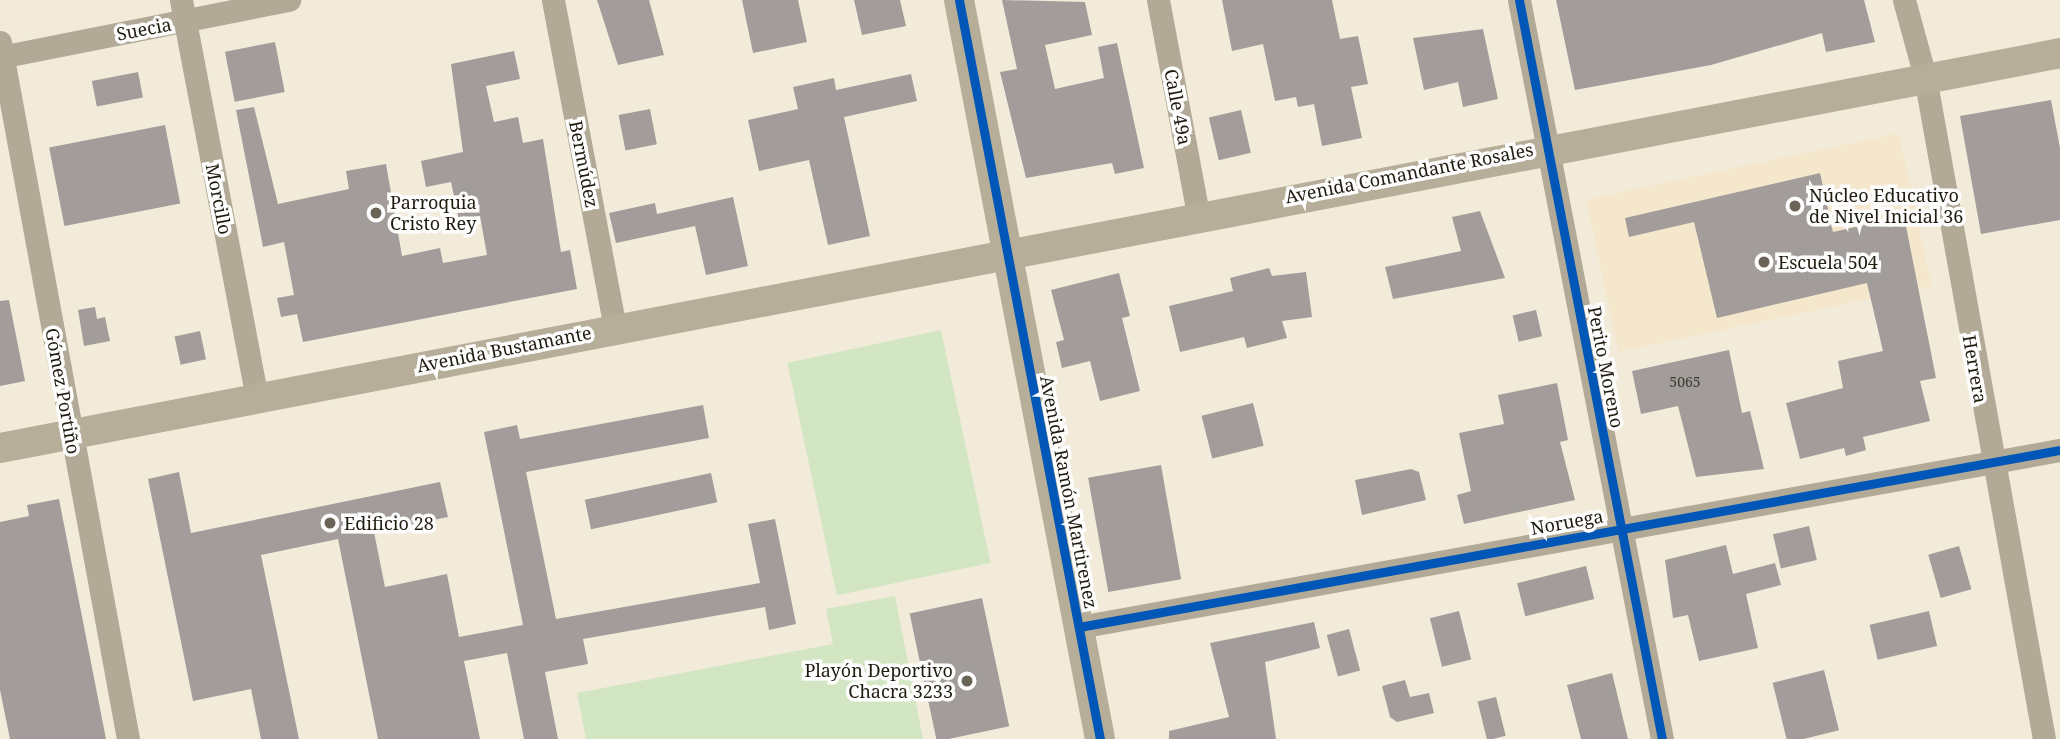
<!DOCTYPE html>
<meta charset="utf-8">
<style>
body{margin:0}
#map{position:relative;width:2060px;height:739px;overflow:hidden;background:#f2ebda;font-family:"Noto Serif",serif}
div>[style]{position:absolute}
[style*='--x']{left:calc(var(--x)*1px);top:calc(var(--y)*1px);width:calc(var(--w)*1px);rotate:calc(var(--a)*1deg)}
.built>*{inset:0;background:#f4e7cb;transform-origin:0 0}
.green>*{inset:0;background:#d3e6c3;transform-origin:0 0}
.building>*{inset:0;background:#a29d9b;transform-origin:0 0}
.minor>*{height:23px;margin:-11.5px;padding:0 11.5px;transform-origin:11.5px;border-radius:11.5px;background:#b2aa96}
.major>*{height:30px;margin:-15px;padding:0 15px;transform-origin:15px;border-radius:15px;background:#b6ae99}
.cycleway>*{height:9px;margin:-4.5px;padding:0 4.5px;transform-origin:4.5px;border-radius:4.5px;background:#0057b8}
.dots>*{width:19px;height:19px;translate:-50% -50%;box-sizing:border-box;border:4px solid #fdfdfd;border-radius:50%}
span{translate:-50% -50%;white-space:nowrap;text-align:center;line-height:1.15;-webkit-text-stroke:7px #fdfdfd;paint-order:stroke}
.number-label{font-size:14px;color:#403c32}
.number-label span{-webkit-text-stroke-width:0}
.street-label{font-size:18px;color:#201b0f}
.poi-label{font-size:18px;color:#201b0f}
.left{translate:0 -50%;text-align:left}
.right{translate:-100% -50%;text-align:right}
</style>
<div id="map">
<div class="built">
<div style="left:1899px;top:133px;width:156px;height:320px;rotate:78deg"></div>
</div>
<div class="green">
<div style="left:941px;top:330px;width:238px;height:157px;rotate:78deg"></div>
<div style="clip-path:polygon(895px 596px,923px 739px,586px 739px,577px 693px,833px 644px,826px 609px)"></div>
</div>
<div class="building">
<div style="clip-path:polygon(597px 0,649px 0,664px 55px,618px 65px)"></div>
<div style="clip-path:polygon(742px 0,798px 0,807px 42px,753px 53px)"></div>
<div style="clip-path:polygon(854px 0,900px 0,906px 26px,862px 35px)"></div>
<div style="clip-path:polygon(1002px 0,1085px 2px,1092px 35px,1045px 45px,1055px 89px,1104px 78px,1098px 47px,1117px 43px,1144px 168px,1115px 174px,1112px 163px,1026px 178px,1000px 72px,1017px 69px)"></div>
<div style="clip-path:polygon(1222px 0,1332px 0,1340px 39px,1358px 36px,1368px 84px,1351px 87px,1362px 138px,1322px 146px,1314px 104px,1298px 107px,1296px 97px,1275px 101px,1263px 44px,1232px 51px)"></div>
<div style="clip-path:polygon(1556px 0,1864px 0,1875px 42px,1826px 52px,1822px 33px,1711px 65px,1575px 90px)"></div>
<div style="clip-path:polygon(1483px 29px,1498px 99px,1463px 107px,1458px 82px,1424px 90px,1413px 38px)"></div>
<div style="left:275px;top:42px;width:51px;height:51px;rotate:79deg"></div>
<div style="clip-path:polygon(514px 51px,520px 79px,486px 86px,494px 122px,518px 117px,523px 143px,543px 139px,561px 252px,570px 250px,577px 289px,303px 342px,297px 314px,281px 317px,277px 298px,294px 295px,284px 242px,263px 247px,236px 110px,254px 107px,278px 204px,349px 189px,346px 171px,386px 164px,402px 256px,440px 248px,443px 263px,487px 255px,480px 216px,459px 220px,451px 182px,426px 187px,421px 161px,463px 152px,451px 64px)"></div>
<div style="left:138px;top:72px;width:26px;height:47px;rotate:79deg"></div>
<div style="clip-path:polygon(911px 74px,917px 101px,844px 117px,870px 236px,828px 245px,809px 160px,759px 171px,748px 120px,798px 109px,793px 87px,834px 78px,836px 90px)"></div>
<div style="clip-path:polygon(2051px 100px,2060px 148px,2060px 220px,1981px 234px,1960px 116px)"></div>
<div style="left:650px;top:109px;width:36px;height:32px;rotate:79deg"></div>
<div style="left:1241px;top:110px;width:44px;height:33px;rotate:77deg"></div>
<div style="left:165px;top:125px;width:80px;height:118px;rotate:79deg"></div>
<div style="clip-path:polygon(1820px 173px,1833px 232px,1904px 216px,1936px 378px,1920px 381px,1930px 421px,1863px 437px,1866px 450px,1846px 456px,1844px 448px,1800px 459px,1786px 403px,1843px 388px,1838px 361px,1883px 351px,1867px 283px,1717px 318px,1694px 222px,1629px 237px,1625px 218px)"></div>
<div style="clip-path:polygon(733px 197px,748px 266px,706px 275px,695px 226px,616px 243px,609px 213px,655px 203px,657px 214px)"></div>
<div style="clip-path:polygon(1480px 211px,1505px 278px,1393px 299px,1385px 267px,1461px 251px,1452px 217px)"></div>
<div style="clip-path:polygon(1269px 268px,1272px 276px,1306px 272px,1312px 317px,1282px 321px,1287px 338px,1247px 348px,1244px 337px,1180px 352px,1169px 306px,1233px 291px,1230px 278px)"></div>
<div style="clip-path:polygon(1119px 273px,1130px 316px,1122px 318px,1140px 391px,1100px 401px,1090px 361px,1062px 368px,1056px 342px,1064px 340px,1051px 290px)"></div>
<div style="clip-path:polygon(9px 300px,25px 381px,0 386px,0 301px)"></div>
<div style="clip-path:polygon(95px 307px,97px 319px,105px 317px,110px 341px,84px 346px,78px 310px)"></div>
<div style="left:1536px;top:310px;width:27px;height:24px;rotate:77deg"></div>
<div style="left:200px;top:331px;width:29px;height:26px;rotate:78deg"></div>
<div style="clip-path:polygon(1729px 350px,1742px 413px,1750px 411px,1764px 469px,1696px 477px,1678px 406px,1641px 414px,1632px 371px)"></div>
<div style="clip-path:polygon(1557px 383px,1568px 440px,1560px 442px,1575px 500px,1464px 524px,1457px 495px,1471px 491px,1459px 433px,1504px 424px,1498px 395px)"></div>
<div style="left:1253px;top:403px;width:44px;height:53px;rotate:76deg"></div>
<div style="clip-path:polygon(703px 405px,709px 438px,526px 472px,556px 619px,760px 583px,748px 524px,775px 519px,796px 624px,769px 630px,765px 607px,583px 639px,588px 664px,545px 672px,558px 739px,524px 739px,507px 653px,464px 661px,480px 739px,378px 739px,338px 539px,261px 555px,299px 739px,261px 739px,251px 689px,193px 701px,148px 479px,179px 472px,191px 533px,440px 482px,448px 517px,374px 532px,385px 587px,447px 574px,459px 637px,523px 625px,484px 432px,517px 425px,520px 439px)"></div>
<div style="left:1161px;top:465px;width:116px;height:74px;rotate:80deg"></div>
<div style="clip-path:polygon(1411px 469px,1419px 472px,1426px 500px,1362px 515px,1355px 480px)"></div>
<div style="left:711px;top:473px;width:30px;height:129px;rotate:78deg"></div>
<div style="clip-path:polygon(59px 499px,106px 739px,10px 739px,0 690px,0 522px,29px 516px,27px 505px)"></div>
<div style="left:1809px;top:526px;width:35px;height:37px;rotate:77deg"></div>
<div style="clip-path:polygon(1726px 545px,1733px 574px,1775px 563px,1781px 585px,1746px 594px,1758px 648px,1699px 661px,1688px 615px,1673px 618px,1665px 560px)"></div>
<div style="left:1959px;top:546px;width:45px;height:32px;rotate:74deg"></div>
<div style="left:1586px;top:566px;width:34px;height:71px;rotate:76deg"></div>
<div style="left:982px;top:598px;width:131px;height:74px;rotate:78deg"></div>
<div style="left:1459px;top:611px;width:50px;height:30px;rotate:76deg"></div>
<div style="left:1929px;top:611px;width:36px;height:61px;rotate:77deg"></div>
<div style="clip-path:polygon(1314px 622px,1320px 648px,1265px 662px,1276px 739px,1169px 739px,1169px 731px,1229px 717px,1210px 643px)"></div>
<div style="left:1349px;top:629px;width:43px;height:23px;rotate:75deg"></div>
<div style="left:1824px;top:670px;width:62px;height:53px;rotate:76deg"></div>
<div style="clip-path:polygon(1612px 673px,1628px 739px,1581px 739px,1567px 685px)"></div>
<div style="clip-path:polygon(1405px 680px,1410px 697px,1429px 693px,1434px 713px,1397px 722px,1390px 717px,1382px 686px)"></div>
<div style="left:1496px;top:697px;width:40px;height:19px;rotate:76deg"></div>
</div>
<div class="minor">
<div style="--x:181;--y:0;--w:404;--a:79.2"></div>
<div style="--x:553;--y:0;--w:334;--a:79.3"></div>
<div style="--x:1158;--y:0;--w:218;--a:79.4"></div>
<div style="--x:1519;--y:0;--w:753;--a:79.05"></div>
<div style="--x:1904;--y:0;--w:80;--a:74.7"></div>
<div style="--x:1925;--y:77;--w:673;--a:79.81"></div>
<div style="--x:0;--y:42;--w:709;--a:79.59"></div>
<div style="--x:0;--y:57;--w:295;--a:-11.2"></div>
<div style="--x:1079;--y:627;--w:997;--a:-10.23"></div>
</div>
<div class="major">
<div style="--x:959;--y:0;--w:752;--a:79.2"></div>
<div style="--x:0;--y:448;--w:2098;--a:-10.85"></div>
</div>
<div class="cycleway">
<div style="--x:959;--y:0;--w:752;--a:79.2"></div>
<div style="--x:1519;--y:0;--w:753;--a:79.05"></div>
<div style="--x:1079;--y:627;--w:997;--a:-10.23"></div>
</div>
<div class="dots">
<div style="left:1795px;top:206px;background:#6a6456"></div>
<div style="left:376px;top:213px;background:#6a6456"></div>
<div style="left:1764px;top:262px;background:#6a6456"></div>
<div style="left:330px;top:523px;background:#6a6456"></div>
<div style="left:967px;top:681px;background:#6a6456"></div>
</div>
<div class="number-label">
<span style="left:1685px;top:382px">5065</span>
</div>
<div class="street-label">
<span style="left:144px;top:29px;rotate:-11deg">Suecia</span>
<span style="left:1178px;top:107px;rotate:79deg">Calle 49a</span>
<span style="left:584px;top:164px;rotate:79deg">Bermúdez</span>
<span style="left:1409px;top:173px;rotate:-11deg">Avenida Comandante Rosales</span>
<span style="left:219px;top:199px;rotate:79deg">Morcillo</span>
<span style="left:504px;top:349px;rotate:-11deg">Avenida Bustamante</span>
<span style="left:1606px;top:367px;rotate:79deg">Perito Moreno</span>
<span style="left:1975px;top:369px;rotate:80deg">Herrera</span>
<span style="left:63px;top:391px;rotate:80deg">Gómez Portiño</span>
<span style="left:1069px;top:492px;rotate:79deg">Avenida Ramón Martirenez</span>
<span style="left:1567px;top:522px;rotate:-10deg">Noruega</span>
</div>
<div class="poi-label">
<span class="left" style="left:1809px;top:206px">Núcleo Educativo<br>de Nivel Inicial 36</span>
<span class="left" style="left:390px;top:213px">Parroquia<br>Cristo Rey</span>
<span class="left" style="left:1778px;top:262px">Escuela 504</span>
<span class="left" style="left:344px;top:523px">Edificio 28</span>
<span class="right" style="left:953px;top:681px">Playón Deportivo<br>Chacra 3233</span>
</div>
</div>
